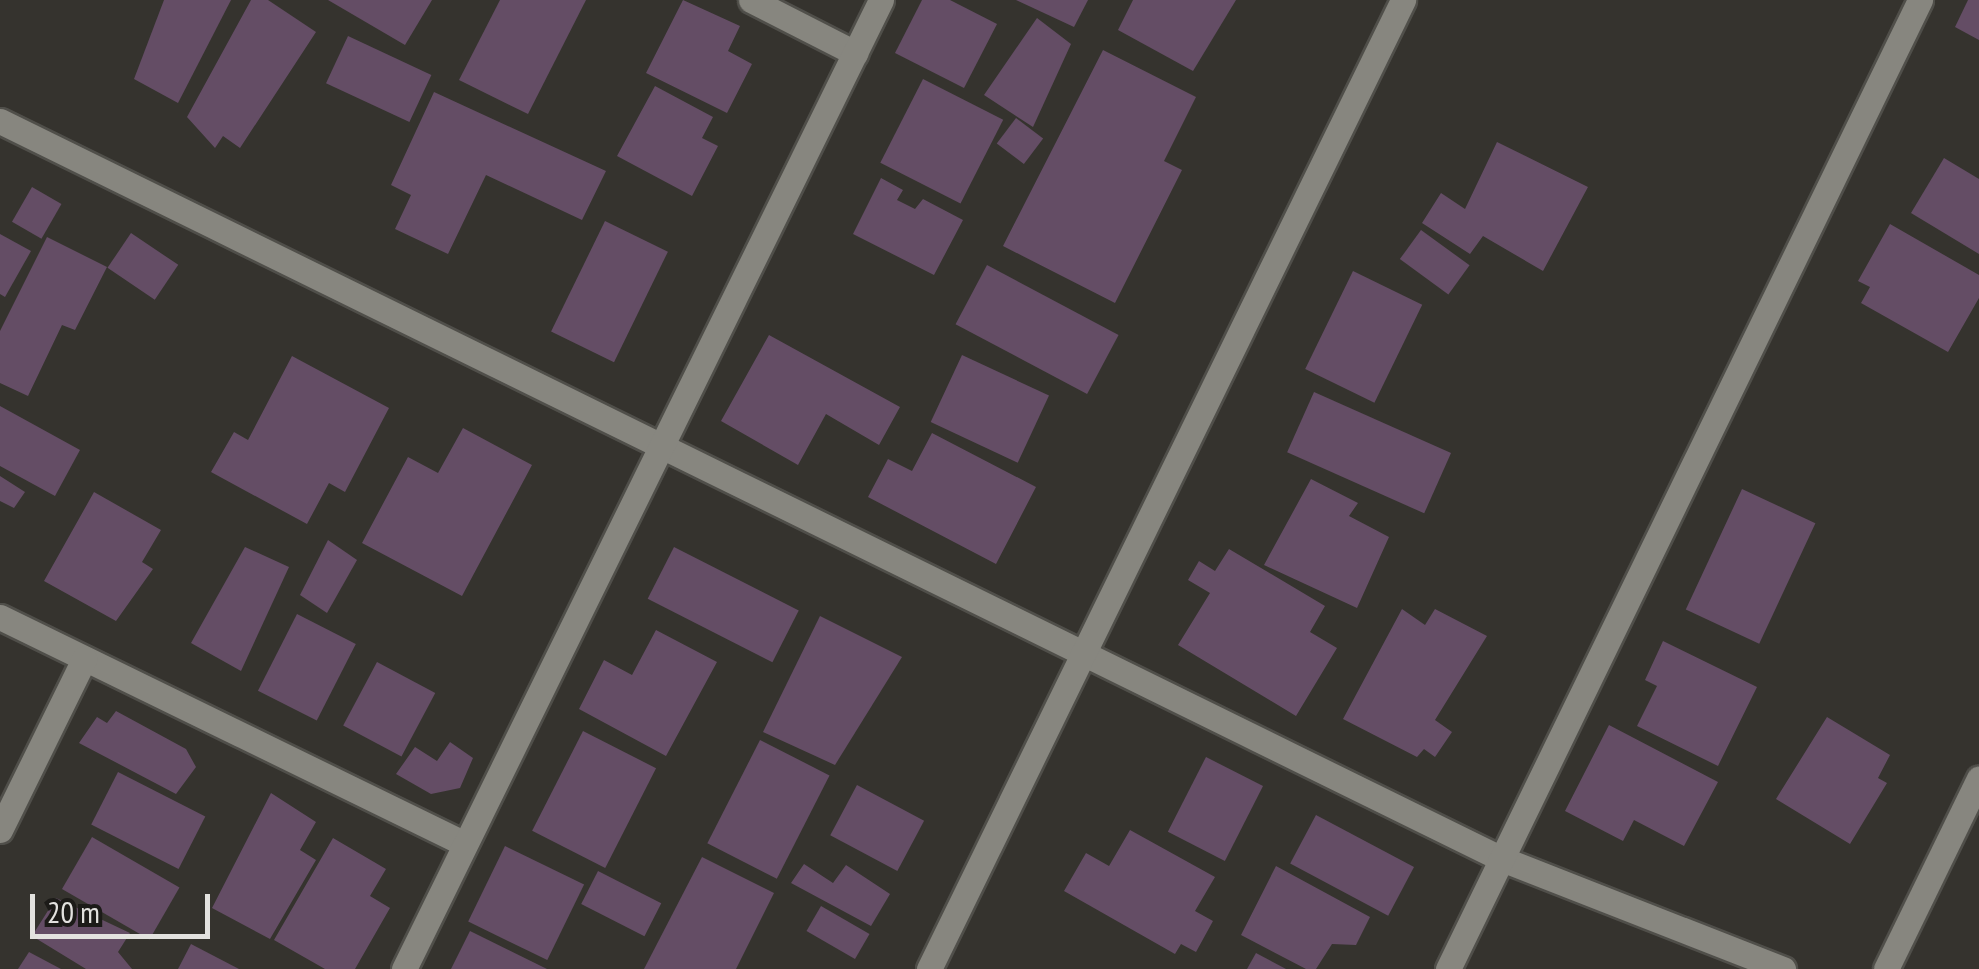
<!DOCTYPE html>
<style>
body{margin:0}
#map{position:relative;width:1979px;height:969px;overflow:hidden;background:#35332e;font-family:"PT Sans Narrow",sans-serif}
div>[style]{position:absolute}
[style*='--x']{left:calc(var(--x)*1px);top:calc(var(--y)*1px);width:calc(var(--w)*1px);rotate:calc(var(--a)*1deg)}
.building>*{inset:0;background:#644d65;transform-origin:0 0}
.roads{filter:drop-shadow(2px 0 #504f4a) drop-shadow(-2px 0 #504f4a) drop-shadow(0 2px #504f4a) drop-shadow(0 -2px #504f4a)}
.minor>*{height:25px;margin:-12.5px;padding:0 12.5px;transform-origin:12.5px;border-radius:12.5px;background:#87867f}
.tertiary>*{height:25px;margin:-12.5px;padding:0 12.5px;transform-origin:12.5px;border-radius:12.5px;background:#87867f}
span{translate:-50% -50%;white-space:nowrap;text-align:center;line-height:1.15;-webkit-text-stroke:10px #1c1b18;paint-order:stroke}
.scale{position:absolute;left:30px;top:894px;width:180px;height:45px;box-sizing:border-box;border:5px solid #e3e2df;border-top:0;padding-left:12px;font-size:30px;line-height:35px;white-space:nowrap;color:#e3e2df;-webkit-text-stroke:8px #1c1b18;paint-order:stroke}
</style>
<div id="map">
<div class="building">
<div style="clip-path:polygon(164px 0,231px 0,178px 103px,134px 79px)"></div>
<div style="clip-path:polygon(251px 0,268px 0,316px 32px,240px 148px,223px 136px,215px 148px,187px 117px)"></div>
<div style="clip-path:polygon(328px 0,432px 0,405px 45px)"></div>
<div style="clip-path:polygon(500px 0,586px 0,528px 114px,459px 80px)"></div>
<div style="clip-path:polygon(683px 0,740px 26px,728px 51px,752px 64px,727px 113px,646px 73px)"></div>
<div style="clip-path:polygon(922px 0,950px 0,997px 24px,964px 88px,895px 53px)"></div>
<div style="clip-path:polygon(1016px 0,1088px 0,1074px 27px)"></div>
<div style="clip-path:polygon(1133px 0,1236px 0,1193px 71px,1118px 30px)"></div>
<div style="clip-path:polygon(1968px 0,1979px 0,1979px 40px,1955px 27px)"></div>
<div style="clip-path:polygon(1037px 18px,1071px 44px,1033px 127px,984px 95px)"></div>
<div style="left:348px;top:36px;width:92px;height:52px;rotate:25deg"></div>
<div style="clip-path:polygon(1103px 50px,1196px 97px,1164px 161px,1182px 170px,1115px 303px,1003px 246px)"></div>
<div style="left:923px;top:79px;width:90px;height:94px;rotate:27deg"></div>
<div style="clip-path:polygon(655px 86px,713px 117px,702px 138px,718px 146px,692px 196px,617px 156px)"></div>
<div style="clip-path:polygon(434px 92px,606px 171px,582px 220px,486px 175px,448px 254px,395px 229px,411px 195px,391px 185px)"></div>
<div style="left:1016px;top:118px;width:34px;height:32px;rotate:37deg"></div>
<div style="clip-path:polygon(1497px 142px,1588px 187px,1543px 271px,1483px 236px,1470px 254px,1422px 223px,1441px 193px,1465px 209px)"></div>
<div style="clip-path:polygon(1944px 158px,1979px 179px,1979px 254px,1911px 213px)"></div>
<div style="clip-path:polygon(881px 178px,903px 190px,897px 200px,915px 209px,923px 199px,963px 220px,934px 275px,853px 234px)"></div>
<div style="left:32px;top:187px;width:34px;height:40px;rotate:30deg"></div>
<div style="left:605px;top:221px;width:70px;height:123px;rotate:26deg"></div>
<div style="clip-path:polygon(1890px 224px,1979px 275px,1979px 298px,1948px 352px,1861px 303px,1870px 287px,1858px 281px)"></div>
<div style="left:1421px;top:230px;width:60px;height:36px;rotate:36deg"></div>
<div style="left:131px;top:233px;width:57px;height:42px;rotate:34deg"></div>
<div style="clip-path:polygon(0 234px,31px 251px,5px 297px,0 294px)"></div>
<div style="clip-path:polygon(47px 237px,107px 267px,75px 330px,62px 325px,28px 396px,0 383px,0 331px)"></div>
<div style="left:987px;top:265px;width:149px;height:67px;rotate:28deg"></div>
<div style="left:1353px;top:271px;width:77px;height:109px;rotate:26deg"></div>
<div style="clip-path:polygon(769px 335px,900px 407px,879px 445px,826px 414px,798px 465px,721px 421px)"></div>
<div style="left:962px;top:355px;width:96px;height:74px;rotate:25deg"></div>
<div style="clip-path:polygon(292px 356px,389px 408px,345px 492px,329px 483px,307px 524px,211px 472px,234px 432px,248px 440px)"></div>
<div style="left:1314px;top:392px;width:150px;height:66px;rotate:24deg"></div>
<div style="clip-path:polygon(0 406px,80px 450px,55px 496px,0 466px)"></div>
<div style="clip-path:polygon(463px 428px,532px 465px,462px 596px,362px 543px,408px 457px,438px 473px)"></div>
<div style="clip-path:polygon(932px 433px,1036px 487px,996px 564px,868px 497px,888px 459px,912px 471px)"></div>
<div style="clip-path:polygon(0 476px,25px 492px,14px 508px,0 501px)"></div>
<div style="clip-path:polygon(1311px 479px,1358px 503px,1349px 516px,1389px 537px,1357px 608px,1264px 565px)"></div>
<div style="left:1742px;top:489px;width:81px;height:133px;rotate:25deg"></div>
<div style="clip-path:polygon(94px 492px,161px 530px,142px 562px,153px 569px,116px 621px,44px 581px)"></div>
<div style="clip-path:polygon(328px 540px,357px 560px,327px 613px,300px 595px)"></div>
<div style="clip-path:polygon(245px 547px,289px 567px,241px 671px,191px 643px)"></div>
<div style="left:674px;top:547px;width:140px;height:58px;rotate:27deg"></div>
<div style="clip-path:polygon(1229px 549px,1325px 606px,1310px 632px,1337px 648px,1296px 716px,1178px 645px,1210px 593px,1188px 580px,1199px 561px,1215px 571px)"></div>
<div style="clip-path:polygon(1402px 609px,1425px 625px,1435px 609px,1487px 636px,1435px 720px,1452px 732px,1435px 757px,1424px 749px,1417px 757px,1343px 719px)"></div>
<div style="left:297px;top:614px;width:66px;height:86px;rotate:27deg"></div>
<div style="clip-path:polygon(820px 616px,902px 657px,835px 765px,763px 732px)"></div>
<div style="clip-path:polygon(656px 630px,717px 662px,666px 756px,579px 709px,604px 660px,632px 675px)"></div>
<div style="clip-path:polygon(1663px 641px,1757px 687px,1718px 766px,1637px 726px,1657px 686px,1645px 680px)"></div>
<div style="left:377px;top:662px;width:66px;height:72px;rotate:28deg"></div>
<div style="clip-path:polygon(116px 711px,186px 749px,196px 767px,176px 794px,79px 743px,97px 717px,107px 723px)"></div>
<div style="clip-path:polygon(1827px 717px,1890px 755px,1878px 778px,1887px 783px,1850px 844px,1776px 799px)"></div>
<div style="clip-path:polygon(1609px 725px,1718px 782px,1684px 846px,1634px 820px,1623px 841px,1565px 811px)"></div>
<div style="left:583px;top:731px;width:82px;height:112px;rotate:27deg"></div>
<div style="left:760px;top:740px;width:78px;height:116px;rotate:27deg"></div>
<div style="clip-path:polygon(450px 742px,473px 758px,460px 788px,431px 794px,396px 774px,415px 747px,437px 761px)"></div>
<div style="left:1206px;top:757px;width:64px;height:84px;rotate:27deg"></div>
<div style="left:118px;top:772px;width:98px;height:59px;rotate:27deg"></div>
<div style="left:857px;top:785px;width:76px;height:57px;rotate:28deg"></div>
<div style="clip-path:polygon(271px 793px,316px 822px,300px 850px,316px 860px,270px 939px,212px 908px)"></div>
<div style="left:1316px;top:815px;width:111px;height:55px;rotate:28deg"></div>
<div style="clip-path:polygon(1130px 830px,1215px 877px,1195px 911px,1213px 921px,1196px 952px,1181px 944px,1175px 954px,1064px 891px,1086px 853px,1109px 866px)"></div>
<div style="left:92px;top:837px;width:101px;height:60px;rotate:30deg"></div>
<div style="clip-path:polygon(333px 838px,386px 869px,370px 896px,390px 908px,355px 969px,325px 969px,274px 940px)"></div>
<div style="left:505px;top:846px;width:88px;height:84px;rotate:26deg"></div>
<div style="clip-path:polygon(702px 857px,774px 893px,736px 969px,644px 969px)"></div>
<div style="clip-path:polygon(804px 864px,833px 883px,846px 865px,890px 894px,871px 926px,791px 883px)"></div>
<div style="clip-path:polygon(1276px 866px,1370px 917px,1356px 945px,1332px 944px,1316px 969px,1306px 969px,1241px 935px)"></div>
<div style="left:598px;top:871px;width:71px;height:37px;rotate:27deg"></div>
<div style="clip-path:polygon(56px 898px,130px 933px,118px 952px,132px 969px,86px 969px,32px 936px)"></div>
<div style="left:821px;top:906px;width:56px;height:29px;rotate:30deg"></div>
<div style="clip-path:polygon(470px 931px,547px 969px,451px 969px)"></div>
<div style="clip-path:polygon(191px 944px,239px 969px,178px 969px)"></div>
<div style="clip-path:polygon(29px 952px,61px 969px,18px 969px)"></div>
<div style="clip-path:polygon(1256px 953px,1286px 969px,1247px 969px)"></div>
</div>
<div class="roads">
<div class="minor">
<div style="--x:751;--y:0;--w:117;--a:27"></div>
<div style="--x:0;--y:121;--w:1674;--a:26.17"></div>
<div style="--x:1502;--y:859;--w:302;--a:21.4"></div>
<div style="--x:0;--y:617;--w:517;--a:26.02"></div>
<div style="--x:0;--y:830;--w:191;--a:-63.8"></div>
<div style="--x:404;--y:969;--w:1080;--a:-63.79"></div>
<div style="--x:1448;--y:969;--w:1078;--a:-64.03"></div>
<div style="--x:1886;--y:969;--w:212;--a:-64"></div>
</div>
<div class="tertiary">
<div style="--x:929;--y:969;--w:1079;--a:-63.93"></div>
</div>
</div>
<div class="scale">20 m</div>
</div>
